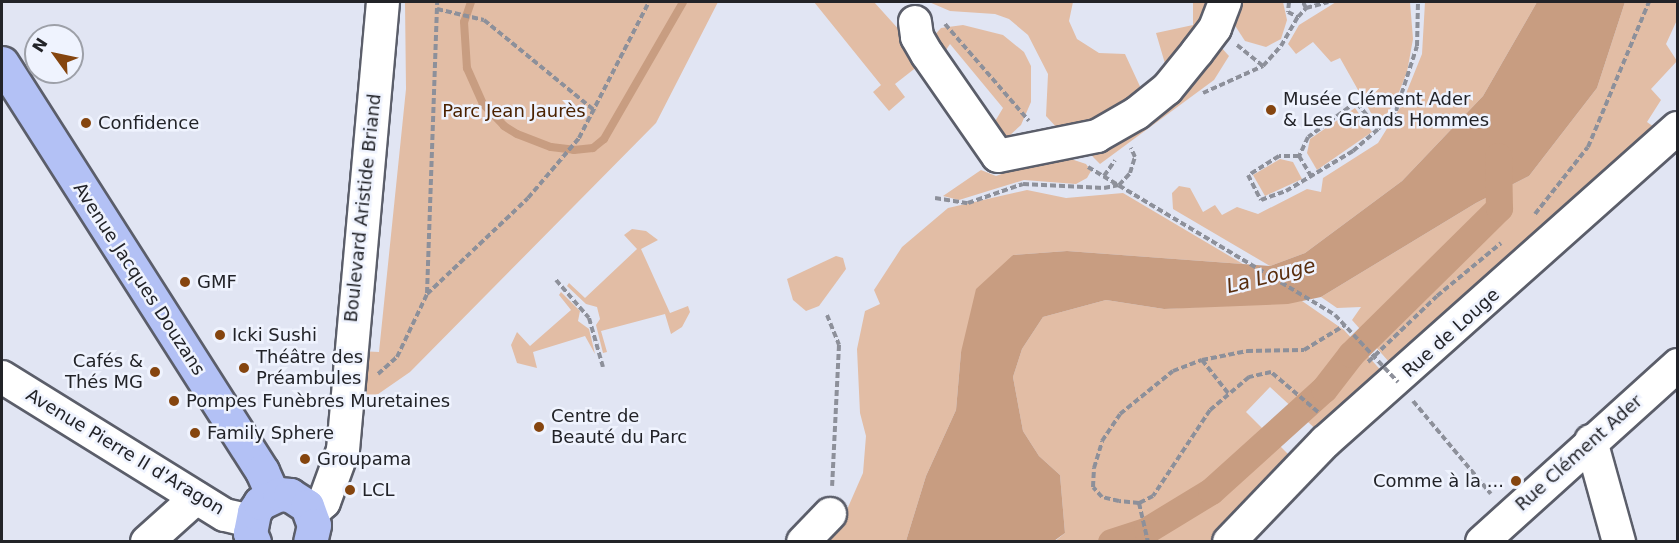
<!DOCTYPE html>
<meta charset="utf-8">
<style>
body{margin:0}
#map{position:relative;width:1679px;height:543px;overflow:hidden;background:#e1e5f3;font-family:"DejaVu Sans",sans-serif}
div>[style]{position:absolute}
[style*='--x']{left:calc(var(--x)*1px);top:calc(var(--y)*1px);width:calc(var(--w)*1px);rotate:calc(var(--a)*1deg)}
.green>*{inset:0;background:#e2bda5}
.water>*{inset:0;background:#c89d81}
.stream>*{height:8px;margin:-4px;padding:0 4px;transform-origin:4px;border-radius:4px;background:#c89d81}
.canal>*{height:27px;margin:-13.5px;padding:0 13.5px;transform-origin:13.5px;border-radius:13.5px;background:#c89d81}
.path>*{height:4px;margin-top:-2px;transform-origin:0;background:repeating-linear-gradient(90deg,#8d909a 0 6px,transparent 0 9px)}
.roads{filter:drop-shadow(2px 0 #5b5e6a) drop-shadow(-2px 0 #5b5e6a) drop-shadow(0 2px #5b5e6a) drop-shadow(0 -2px #5b5e6a)}
.minor>*{height:32px;margin:-16px;padding:0 16px;transform-origin:16px;border-radius:16px;background:#fff}
.major>*{height:33px;margin:-16.5px;padding:0 16.5px;transform-origin:16.5px;border-radius:16.5px;background:#b3c1f5}
.path-bridge>*{height:4px;margin-top:-2px;transform-origin:0;background:repeating-linear-gradient(90deg,#8d909a 0 6px,transparent 0 9px)}
.dots>*{width:16px;height:16px;translate:-50% -50%;box-sizing:border-box;border:3px solid #eff3fe;border-radius:50%}
span{translate:-50% -50%;white-space:nowrap;text-align:center;line-height:1.15;-webkit-text-stroke:5px #eff3fe;paint-order:stroke}
.poi-label{font-size:18px;color:#222328}
.left{translate:0 -50%;text-align:left}
.right{translate:-100% -50%;text-align:right}
.park-label{font-size:18px;color:#4b2200}
.street-label{font-size:18px;color:#222328}
.water-label{font-size:20px;color:#592e0e;font-style:italic}
.frame{position:absolute;inset:0;border:3px solid #222328;pointer-events:none}
.north{position:absolute;left:24px;top:24px;width:60px;height:60px;box-sizing:border-box;background:#eff3fe;border:2px solid #9da0a8;border-radius:50%;rotate:303deg;font-size:16px;font-weight:700;line-height:24px;text-align:center;color:#222328}
.north::after{content:'';display:block;margin:auto;width:21px;height:27px;background:#85450f;clip-path:polygon(50% 0,100% 100%,50% 72%,0 100%)}
</style>
<div id="map">
<div class="green">
<div style="clip-path:polygon(405px 2px,718px 2px,656px 123px,410px 372px,371px 399px,363px 391px,359px 351px,379px 352px,406px 89px)"></div>
<div style="clip-path:polygon(814px 2px,874px 2px,902px 33px,918px 66px,895px 84px,905px 97px,889px 111px,873px 92px,881px 85px)"></div>
<div style="clip-path:polygon(929px 2px,1073px 2px,1069px 21px,1077px 39px,1099px 53px,1125px 54px,1144px 95px,1107px 118px,1058px 129px,1046px 116px,1048px 74px,1028px 35px,1009px 19px,995px 14px,950px 11px)"></div>
<div style="clip-path:polygon(1193px 2px,1217px 2px,1166px 67px,1156px 33px,1193px 25px)"></div>
<div style="clip-path:polygon(1233px 2px,1283px 2px,1287px 20px,1281px 39px,1266px 47px,1245px 41px,1232px 21px)"></div>
<div style="clip-path:polygon(1336px 2px,1410px 2px,1413px 39px,1407px 72px,1395px 102px,1381px 122px,1375px 120px,1340px 58px,1331px 62px,1313px 42px,1296px 54px,1288px 44px,1299px 25px)"></div>
<div style="clip-path:polygon(1425px 2px,1537px 2px,1483px 96px,1402px 181px,1305px 253px,1270px 266px,1173px 209px,1172px 193px,1179px 186px,1190px 188px,1203px 212px,1215px 205px,1222px 215px,1237px 207px,1258px 214px,1307px 189px,1321px 192px,1323px 178px,1378px 143px,1401px 106px,1422px 54px)"></div>
<div style="clip-path:polygon(1625px 2px,1677px 2px,1677px 20px,1666px 44px,1677px 61px,1651px 89px,1661px 100px,1647px 122px,1654px 127px,1651px 135px,1397px 371px,1352px 320px,1361px 307px,1337px 308px,1321px 297px,1476px 203px,1529px 176px,1597px 88px)"></div>
<div style="clip-path:polygon(963px 25px,1003px 35px,1024px 52px,1031px 66px,1031px 102px,1021px 125px,1008px 137px,1003px 137px,994px 123px,1003px 108px,950px 44px,942px 56px,931px 39px,941px 28px)"></div>
<div style="clip-path:polygon(1219px 45px,1229px 56px,1214px 80px,1100px 164px,1094px 158px,1086px 148px)"></div>
<div style="clip-path:polygon(1355px 108px,1372px 132px,1317px 170px,1307px 153px,1310px 139px)"></div>
<div style="clip-path:polygon(1065px 157px,1086px 164px,1091px 171px,1087px 178px,1076px 184px,1024px 180px,959px 200px,943px 196px,981px 170px,996px 176px,1040px 160px)"></div>
<div style="clip-path:polygon(1280px 159px,1293px 162px,1302px 179px,1265px 196px,1253px 175px)"></div>
<div style="clip-path:polygon(1027px 190px,1066px 198px,1123px 193px,1243px 264px,1067px 251px,1013px 255px,961px 352px,956px 410px,926px 476px,906px 541px,823px 542px,842px 521px,863px 473px,866px 436px,860px 413px,857px 349px,865px 311px,880px 304px,874px 290px,902px 247px,948px 208px)"></div>
<div style="clip-path:polygon(632px 229px,646px 231px,658px 240px,641px 249px,670px 313px,688px 306px,690px 312px,682px 327px,671px 334px,665px 314px,601px 331px,607px 352px,603px 353px,596px 325px,600px 319px,597px 307px,586px 304px,567px 286px,569px 283px,585px 298px,637px 249px,624px 235px)"></div>
<div style="clip-path:polygon(836px 256px,843px 258px,846px 269px,819px 306px,806px 311px,793px 300px,787px 279px)"></div>
<div style="clip-path:polygon(561px 292px,580px 311px,578px 321px,589px 329px,595px 354px,585px 336px,533px 352px,537px 368px,517px 363px,511px 345px,517px 332px,530px 346px,571px 310px,559px 295px)"></div>
<div style="clip-path:polygon(1106px 300px,1164px 309px,1302px 301px,1344px 330px,1387px 377px,1321px 434px,1270px 387px,1246px 412px,1295px 461px,1219px 541px,1054px 542px,1065px 533px,1060px 475px,1039px 456px,1023px 431px,1013px 377px,1022px 349px,1043px 317px)"></div>
</div>
<div class="water">
<div style="clip-path:polygon(1537px 2px,1625px 2px,1597px 88px,1529px 176px,1476px 203px,1321px 297px,1288px 304px,1164px 309px,1106px 300px,1043px 317px,1022px 349px,1013px 377px,1023px 431px,1039px 456px,1060px 475px,1065px 533px,1054px 541px,906px 541px,926px 476px,956px 410px,961px 352px,976px 289px,1013px 255px,1067px 251px,1270px 266px,1305px 253px,1402px 181px,1483px 96px)"></div>
</div>
<div class="stream">
<div style="--x:471;--y:2;--w:21;--a:109"></div>
<div style="--x:464;--y:22;--w:46;--a:86.3"></div>
<div style="--x:467;--y:68;--w:39;--a:66"></div>
<div style="--x:483;--y:104;--w:30;--a:46"></div>
<div style="--x:504;--y:126;--w:15;--a:32"></div>
<div style="--x:517;--y:134;--w:36;--a:21"></div>
<div style="--x:551;--y:147;--w:23;--a:7"></div>
<div style="--x:574;--y:150;--w:19;--a:-6"></div>
<div style="--x:593;--y:148;--w:14;--a:-39"></div>
<div style="--x:604;--y:139;--w:158;--a:-60"></div>
</div>
<div class="canal">
<div style="--x:1111;--y:542;--w:38;--a:-18"></div>
<div style="--x:1147;--y:530;--w:75;--a:-31.4"></div>
<div style="--x:1211;--y:491;--w:152;--a:-42.1"></div>
<div style="--x:1324;--y:389;--w:44;--a:-52.4"></div>
<div style="--x:1351;--y:354;--w:208;--a:-44.6"></div>
<div style="--x:1499;--y:208;--w:52;--a:-91.1"></div>
</div>
<div class="path">
<div style="--x:1289;--y:2;--w:10;--a:96"></div>
<div style="--x:1288;--y:12;--w:11;--a:27"></div>
<div style="--x:1298;--y:17;--w:12;--a:-48"></div>
<div style="--x:1306;--y:8;--w:7;--a:-117"></div>
<div style="--x:1306;--y:8;--w:23;--a:-15"></div>
<div style="--x:437;--y:9;--w:48;--a:13.2"></div>
<div style="--x:484;--y:20;--w:144;--a:39.3"></div>
<div style="--x:945;--y:24;--w:128;--a:49.1"></div>
<div style="--x:1237;--y:45;--w:33;--a:39"></div>
<div style="--x:1203;--y:93;--w:66;--a:-24.2"></div>
<div style="--x:1263;--y:66;--w:27;--a:-48"></div>
<div style="--x:1281;--y:46;--w:34;--a:-60"></div>
<div style="--x:1378;--y:129;--w:35;--a:-129"></div>
<div style="--x:1356;--y:102;--w:59;--a:143.9"></div>
<div style="--x:1308;--y:137;--w:21;--a:115"></div>
<div style="--x:1299;--y:156;--w:20;--a:180"></div>
<div style="--x:1279;--y:156;--w:36;--a:148"></div>
<div style="--x:1248;--y:175;--w:28;--a:63"></div>
<div style="--x:1261;--y:200;--w:27;--a:-20"></div>
<div style="--x:1286;--y:191;--w:78;--a:-30.8"></div>
<div style="--x:1353;--y:151;--w:33;--a:-41"></div>
<div style="--x:1378;--y:129;--w:25;--a:-45"></div>
<div style="--x:1396;--y:111;--w:68;--a:-72.1"></div>
<div style="--x:1417;--y:46;--w:44;--a:-88.7"></div>
<div style="--x:1299;--y:156;--w:26;--a:59"></div>
<div style="--x:1088;--y:167;--w:288;--a:30.9"></div>
<div style="--x:1104;--y:176;--w:19;--a:-55"></div>
<div style="--x:935;--y:198;--w:33;--a:9"></div>
<div style="--x:968;--y:203;--w:58;--a:-19.1"></div>
<div style="--x:1023;--y:184;--w:81;--a:2.8"></div>
<div style="--x:1104;--y:188;--w:15;--a:-11"></div>
<div style="--x:1119;--y:185;--w:16;--a:-47"></div>
<div style="--x:1130;--y:173;--w:17;--a:-73"></div>
<div style="--x:1135;--y:157;--w:10;--a:-114"></div>
<div style="--x:1535;--y:214;--w:85;--a:-51.7"></div>
<div style="--x:1588;--y:147;--w:157;--a:-67.2"></div>
<div style="--x:556;--y:280;--w:50;--a:49"></div>
<div style="--x:589;--y:318;--w:51;--a:74.1"></div>
<div style="--x:427;--y:293;--w:291;--a:-88"></div>
<div style="--x:827;--y:315;--w:32;--a:68"></div>
<div style="--x:839;--y:345;--w:141;--a:92.8"></div>
<div style="--x:1202;--y:360;--w:42;--a:51.8"></div>
<div style="--x:1368;--y:362;--w:95;--a:-43.7"></div>
<div style="--x:1437;--y:296;--w:83;--a:-39.6"></div>
<div style="--x:378;--y:374;--w:25;--a:-42"></div>
<div style="--x:397;--y:357;--w:70;--a:-64.5"></div>
<div style="--x:427;--y:294;--w:139;--a:-43.5"></div>
<div style="--x:528;--y:198;--w:79;--a:-49.6"></div>
<div style="--x:579;--y:138;--w:153;--a:-62.8"></div>
<div style="--x:1413;--y:401;--w:121;--a:50"></div>
<div style="--x:1318;--y:412;--w:62;--a:-139.6"></div>
<div style="--x:1271;--y:372;--w:23;--a:167"></div>
<div style="--x:1249;--y:377;--w:51;--a:139.8"></div>
<div style="--x:1210;--y:410;--w:103;--a:123.5"></div>
<div style="--x:1153;--y:496;--w:16;--a:153"></div>
<div style="--x:1139;--y:503;--w:20;--a:-174"></div>
<div style="--x:1119;--y:501;--w:17;--a:-167"></div>
<div style="--x:1102;--y:497;--w:13;--a:-132"></div>
<div style="--x:1093;--y:487;--w:19;--a:-87"></div>
<div style="--x:1094;--y:468;--w:28;--a:-73"></div>
<div style="--x:1102;--y:441;--w:32;--a:-56"></div>
<div style="--x:1120;--y:414;--w:68;--a:-39.1"></div>
<div style="--x:1173;--y:371;--w:31;--a:-21"></div>
<div style="--x:1202;--y:360;--w:46;--a:-11.3"></div>
<div style="--x:1247;--y:351;--w:57;--a:-1"></div>
<div style="--x:1304;--y:350;--w:48;--a:-31.4"></div>
<div style="--x:1139;--y:503;--w:40;--a:77"></div>
</div>
<div class="roads">
<div class="minor">
<div style="--x:915;--y:22;--w:15;--a:82"></div>
<div style="--x:917;--y:37;--w:20;--a:60"></div>
<div style="--x:927;--y:54;--w:124;--a:55.2"></div>
<div style="--x:998;--y:156;--w:101;--a:-11.4"></div>
<div style="--x:1097;--y:136;--w:46;--a:-29.9"></div>
<div style="--x:1137;--y:113;--w:38;--a:-39"></div>
<div style="--x:1167;--y:89;--w:48;--a:-51"></div>
<div style="--x:1197;--y:52;--w:30;--a:-53"></div>
<div style="--x:1215;--y:28;--w:28;--a:-69"></div>
<div style="--x:2;--y:377;--w:262;--a:31.8"></div>
<div style="--x:225;--y:515;--w:27;--a:13"></div>
<div style="--x:1591;--y:441;--w:105;--a:74.5"></div>
<div style="--x:312;--y:513;--w:16;--a:-43"></div>
<div style="--x:324;--y:502;--w:55;--a:-69.9"></div>
<div style="--x:343;--y:450;--w:450;--a:-84.9"></div>
<div style="--x:147;--y:542;--w:66;--a:-41.9"></div>
<div style="--x:803;--y:542;--w:39;--a:-46"></div>
<div style="--x:1229;--y:542;--w:139;--a:-46.2"></div>
<div style="--x:1325;--y:442;--w:472;--a:-41.7"></div>
<div style="--x:1482;--y:542;--w:264;--a:-42.1"></div>
</div>
<div class="major">
<div style="--x:2;--y:63;--w:484;--a:57.5"></div>
<div style="--x:262;--y:471;--w:27;--a:66"></div>
<div style="--x:254;--y:542;--w:10;--a:-114"></div>
<div style="--x:250;--y:533;--w:21;--a:-79"></div>
<div style="--x:254;--y:512;--w:11;--a:-56"></div>
<div style="--x:260;--y:503;--w:21;--a:-25"></div>
<div style="--x:279;--y:494;--w:11;--a:5"></div>
<div style="--x:290;--y:495;--w:20;--a:33"></div>
<div style="--x:307;--y:506;--w:20;--a:70"></div>
<div style="--x:314;--y:525;--w:17;--a:103"></div>
</div>
</div>
<div class="path-bridge">
<div style="--x:1335;--y:315;--w:92;--a:46.8"></div>
</div>
<div class="dots">
<div style="left:1271px;top:110px;background:#85450f"></div>
<div style="left:86px;top:123px;background:#85450f"></div>
<div style="left:185px;top:282px;background:#85450f"></div>
<div style="left:220px;top:335px;background:#85450f"></div>
<div style="left:244px;top:368px;background:#85450f"></div>
<div style="left:155px;top:372px;background:#85450f"></div>
<div style="left:174px;top:401px;background:#85450f"></div>
<div style="left:539px;top:427px;background:#85450f"></div>
<div style="left:195px;top:433px;background:#85450f"></div>
<div style="left:305px;top:459px;background:#85450f"></div>
<div style="left:1516px;top:481px;background:#85450f"></div>
<div style="left:350px;top:490px;background:#85450f"></div>
</div>
<div class="poi-label">
<span class="left" style="left:1283px;top:110px">Musée Clément Ader<br>&amp; Les Grands Hommes</span>
<span class="left" style="left:98px;top:123px">Confidence</span>
<span class="left" style="left:197px;top:282px">GMF</span>
<span class="left" style="left:232px;top:335px">Icki Sushi</span>
<span class="left" style="left:256px;top:368px">Théâtre des<br>Préambules</span>
<span class="right" style="left:143px;top:372px">Cafés &amp;<br>Thés MG</span>
<span class="left" style="left:186px;top:401px">Pompes Funèbres Muretaines</span>
<span class="left" style="left:551px;top:427px">Centre de<br>Beauté du Parc</span>
<span class="left" style="left:207px;top:433px">Family Sphere</span>
<span class="left" style="left:317px;top:459px">Groupama</span>
<span class="right" style="left:1504px;top:481px">Comme à la ...</span>
<span class="left" style="left:362px;top:490px">LCL</span>
</div>
<div class="park-label">
<span style="left:514px;top:111px">Parc Jean Jaurès</span>
</div>
<div class="street-label">
<span style="left:363px;top:208px;rotate:-84deg">Boulevard Aristide Briand</span>
<span style="left:139px;top:279px;rotate:57deg">Avenue Jacques Douzans</span>
<span style="left:1451px;top:333px;rotate:-42deg">Rue de Louge</span>
<span style="left:125px;top:452px;rotate:31deg">Avenue Pierre II d'Aragon</span>
<span style="left:1579px;top:453px;rotate:-42deg">Rue Clément Ader</span>
</div>
<div class="water-label">
<span style="left:1271px;top:276px;rotate:-14deg">La Louge</span>
</div>
<div class="frame"></div>
<div class="north">N</div>
</div>
